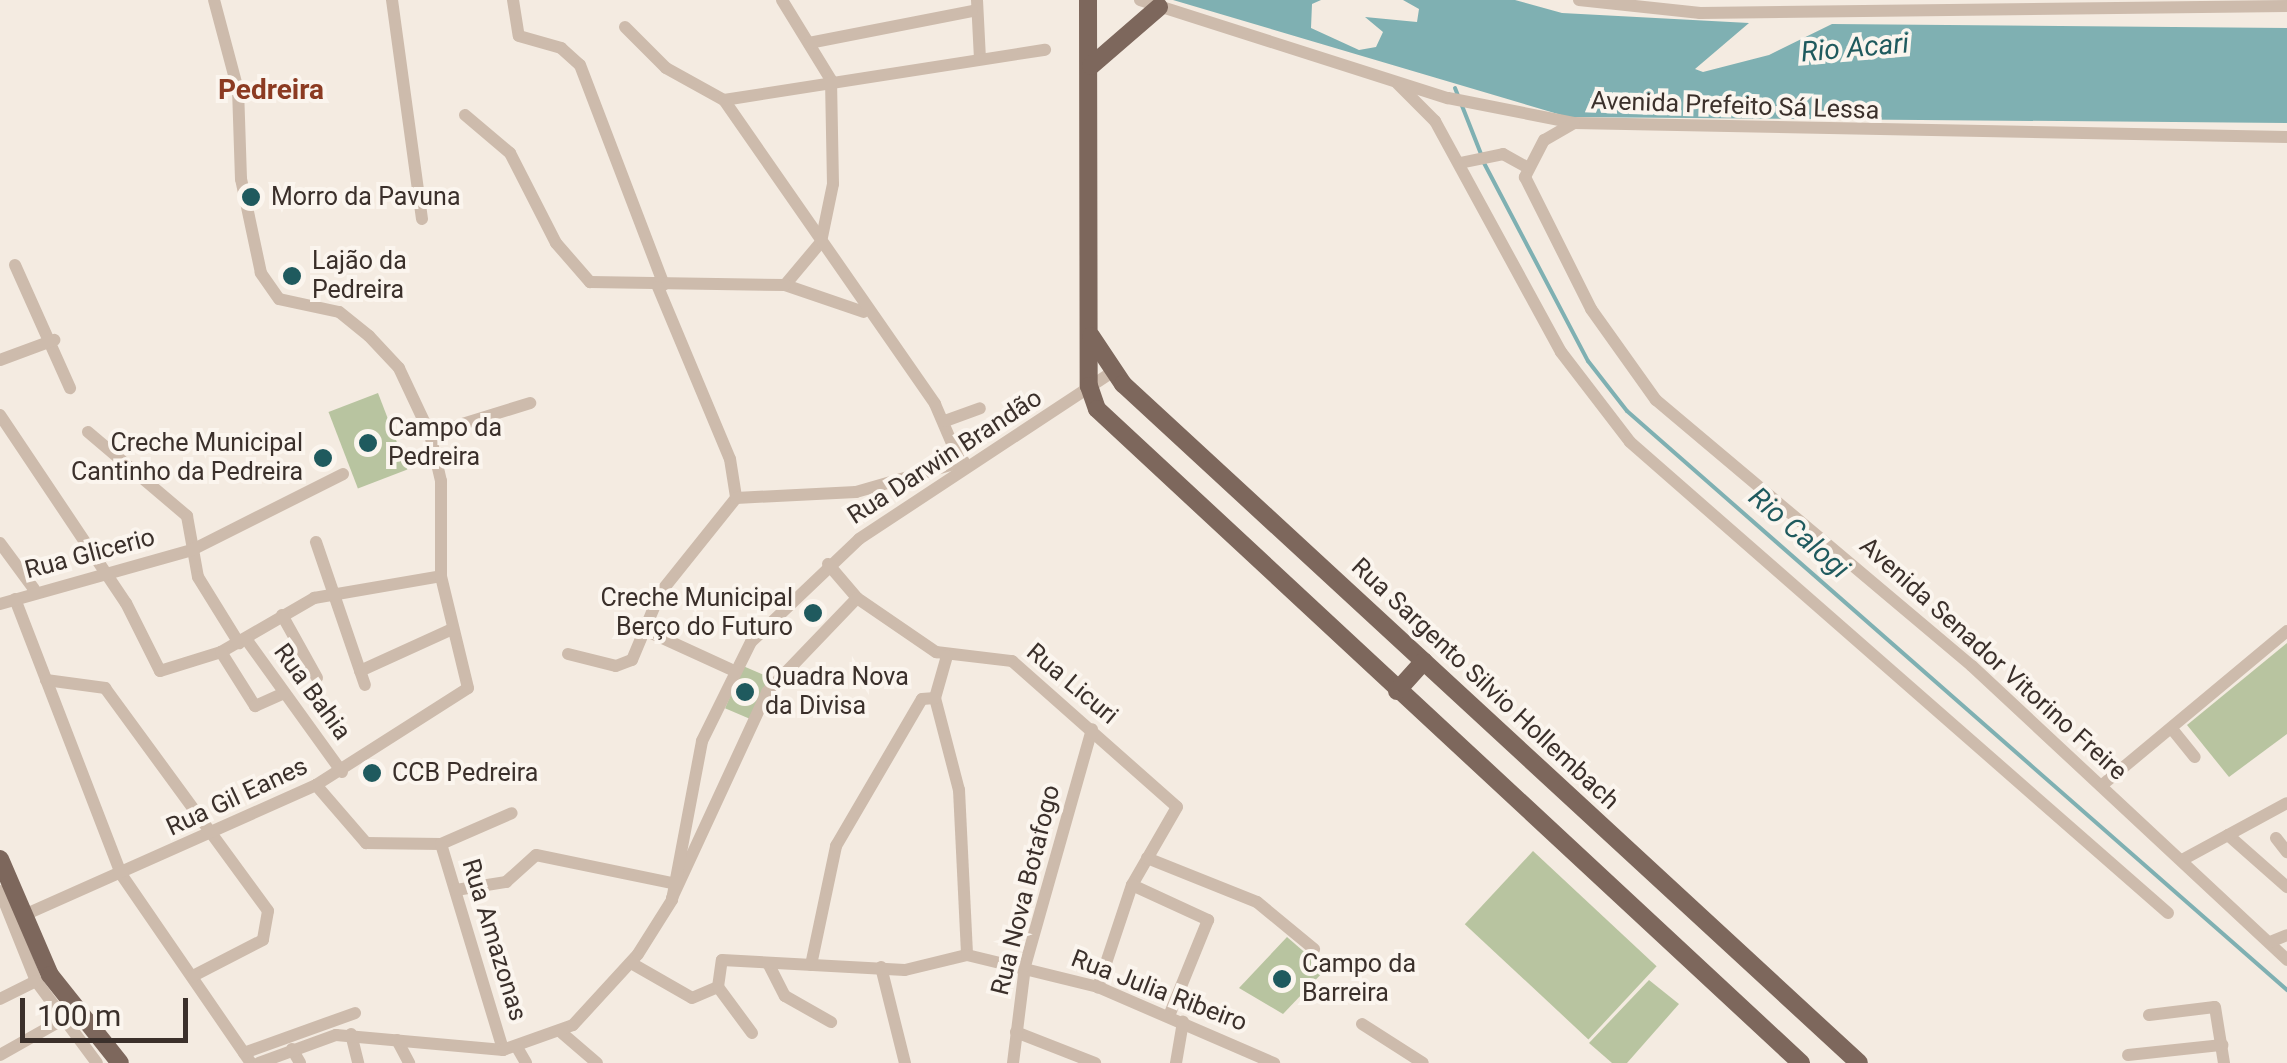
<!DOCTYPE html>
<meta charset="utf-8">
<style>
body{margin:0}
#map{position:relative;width:2287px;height:1063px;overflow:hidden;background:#f4ebe1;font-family:Roboto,sans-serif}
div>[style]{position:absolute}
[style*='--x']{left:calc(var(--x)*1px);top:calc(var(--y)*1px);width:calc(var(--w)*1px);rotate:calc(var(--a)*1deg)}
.green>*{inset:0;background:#b8c4a0;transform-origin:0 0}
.water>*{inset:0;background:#7fb0b2}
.stream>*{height:4px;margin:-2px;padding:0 2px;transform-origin:2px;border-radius:2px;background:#7fb0b2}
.minor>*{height:12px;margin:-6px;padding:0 6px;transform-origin:6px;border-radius:6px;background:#cdbbac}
.major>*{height:18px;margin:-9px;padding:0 9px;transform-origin:9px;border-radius:9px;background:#7d675c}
.dots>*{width:28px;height:28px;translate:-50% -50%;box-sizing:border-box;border:5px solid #fbf5ee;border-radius:50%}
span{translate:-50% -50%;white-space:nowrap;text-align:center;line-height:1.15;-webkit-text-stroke:8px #fbf5ee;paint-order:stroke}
.street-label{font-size:25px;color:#3b302b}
.poi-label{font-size:25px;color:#3b302b}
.left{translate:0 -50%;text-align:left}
.right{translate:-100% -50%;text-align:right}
.water-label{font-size:28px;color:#1f5a5e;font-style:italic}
.neighbourhood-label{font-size:28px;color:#8c3b22;font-weight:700}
.scale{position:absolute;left:20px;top:998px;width:168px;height:45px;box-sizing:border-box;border:5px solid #3b302b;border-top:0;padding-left:12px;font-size:30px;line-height:35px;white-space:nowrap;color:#3b302b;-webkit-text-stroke:8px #fbf5ee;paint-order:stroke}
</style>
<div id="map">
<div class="green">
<div style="left:378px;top:393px;width:82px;height:53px;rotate:69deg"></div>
<div style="clip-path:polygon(2287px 643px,2287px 734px,2229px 777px,2187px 725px)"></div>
<div style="left:743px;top:666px;width:28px;height:46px;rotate:23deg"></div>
<div style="left:1533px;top:851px;width:169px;height:100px;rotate:43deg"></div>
<div style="clip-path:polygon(1287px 937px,1325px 970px,1283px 1014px,1239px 988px)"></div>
<div style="clip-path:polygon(1649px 980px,1679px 1004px,1627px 1063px,1612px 1063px,1589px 1043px)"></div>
</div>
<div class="water">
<div style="clip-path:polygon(1173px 0,1321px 0,1312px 4px,1311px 28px,1359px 50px,1376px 47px,1383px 32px,1365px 17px,1417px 22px,1419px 9px,1403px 0,1515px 0,1562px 13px,1749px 23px,1695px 69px,1703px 72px,1769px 55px,1832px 24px,2287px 28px,2287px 123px,1568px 117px)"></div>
</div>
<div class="stream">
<div style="--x:1455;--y:88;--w:71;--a:68.5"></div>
<div style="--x:1484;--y:163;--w:224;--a:62.3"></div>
<div style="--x:1588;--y:361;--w:63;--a:52"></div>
<div style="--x:1627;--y:411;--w:878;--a:41.26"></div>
</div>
<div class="minor">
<div style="--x:392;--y:0;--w:221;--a:82.2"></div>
<div style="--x:513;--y:0;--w:36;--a:81"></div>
<div style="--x:519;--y:36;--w:44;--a:15.9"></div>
<div style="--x:561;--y:48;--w:25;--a:42"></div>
<div style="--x:580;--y:65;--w:235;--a:69.1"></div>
<div style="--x:782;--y:0;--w:94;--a:58.5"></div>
<div style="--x:831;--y:80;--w:104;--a:88.9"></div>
<div style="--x:833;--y:184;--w:59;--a:101.7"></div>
<div style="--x:821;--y:242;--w:56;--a:129.9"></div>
<div style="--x:785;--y:285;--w:83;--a:18.9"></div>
<div style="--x:977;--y:0;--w:59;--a:87.1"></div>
<div style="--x:1140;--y:0;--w:323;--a:17.7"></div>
<div style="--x:1448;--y:98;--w:128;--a:11.2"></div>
<div style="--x:1574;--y:123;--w:713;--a:1.12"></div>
<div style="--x:1579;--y:0;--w:122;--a:6.1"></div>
<div style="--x:1700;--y:13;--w:587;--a:-0.68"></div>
<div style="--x:625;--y:27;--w:58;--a:45"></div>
<div style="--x:666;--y:68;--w:66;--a:28.9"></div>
<div style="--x:724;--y:100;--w:370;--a:55.2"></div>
<div style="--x:935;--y:404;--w:63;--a:66.7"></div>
<div style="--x:809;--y:43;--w:166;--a:-11.1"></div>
<div style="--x:1397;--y:83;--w:54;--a:45"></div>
<div style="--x:1435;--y:121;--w:263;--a:61.4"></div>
<div style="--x:1561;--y:352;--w:113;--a:52.5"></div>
<div style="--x:1630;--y:442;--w:715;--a:41.2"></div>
<div style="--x:724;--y:100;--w:325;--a:-8.9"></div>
<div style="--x:465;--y:115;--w:59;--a:40.2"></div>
<div style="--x:510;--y:153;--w:101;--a:62.9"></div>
<div style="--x:556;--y:243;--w:52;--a:48.9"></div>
<div style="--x:590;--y:282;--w:195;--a:0.9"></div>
<div style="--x:1574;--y:123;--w:34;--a:150"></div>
<div style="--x:1544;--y:140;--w:42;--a:117.2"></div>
<div style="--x:1525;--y:177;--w:148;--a:63.4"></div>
<div style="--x:1591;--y:309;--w:112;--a:54.5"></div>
<div style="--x:1656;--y:400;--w:413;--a:40.1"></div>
<div style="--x:1972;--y:666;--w:431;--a:43"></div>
<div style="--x:1460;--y:163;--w:44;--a:-11.8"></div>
<div style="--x:1503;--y:154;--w:25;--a:29"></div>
<div style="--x:15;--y:265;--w:135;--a:65.9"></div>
<div style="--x:658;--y:287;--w:186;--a:67.3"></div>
<div style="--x:730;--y:459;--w:39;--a:81"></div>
<div style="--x:0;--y:360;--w:58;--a:-20.3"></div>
<div style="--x:0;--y:415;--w:226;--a:56.2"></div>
<div style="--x:126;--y:603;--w:76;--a:63.4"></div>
<div style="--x:160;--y:671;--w:64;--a:-17.3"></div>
<div style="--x:221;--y:652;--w:108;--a:-30.1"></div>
<div style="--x:314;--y:598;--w:129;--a:-9.8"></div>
<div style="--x:945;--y:421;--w:37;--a:-20"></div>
<div style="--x:88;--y:432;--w:130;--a:40.3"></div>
<div style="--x:187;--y:516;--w:62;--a:79.8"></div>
<div style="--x:198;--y:577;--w:78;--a:58.2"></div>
<div style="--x:430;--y:434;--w:105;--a:-17.2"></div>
<div style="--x:316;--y:542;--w:151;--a:71.1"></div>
<div style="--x:0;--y:543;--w:57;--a:53.5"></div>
<div style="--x:828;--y:564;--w:45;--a:49.5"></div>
<div style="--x:857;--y:598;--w:96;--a:34.4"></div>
<div style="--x:936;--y:652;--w:77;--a:6.8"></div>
<div style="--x:1012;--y:661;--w:220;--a:41.5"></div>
<div style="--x:1177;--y:807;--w:90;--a:120"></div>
<div style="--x:1132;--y:885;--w:108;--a:108.4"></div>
<div style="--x:15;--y:599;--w:295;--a:68.9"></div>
<div style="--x:121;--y:874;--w:229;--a:55.5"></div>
<div style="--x:0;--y:604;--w:199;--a:-15.7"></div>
<div style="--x:192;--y:550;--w:169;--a:-26.7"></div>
<div style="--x:282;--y:615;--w:72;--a:60.9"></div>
<div style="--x:647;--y:631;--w:91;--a:24.6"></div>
<div style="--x:246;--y:639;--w:164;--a:54.2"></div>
<div style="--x:221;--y:652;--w:64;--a:57.8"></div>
<div style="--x:255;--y:706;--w:32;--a:-24"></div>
<div style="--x:568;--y:654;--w:49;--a:14"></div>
<div style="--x:616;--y:666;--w:17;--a:-21"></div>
<div style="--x:632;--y:660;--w:73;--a:-67.3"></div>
<div style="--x:660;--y:593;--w:122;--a:-51.3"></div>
<div style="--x:736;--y:498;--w:120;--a:-2.9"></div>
<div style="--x:856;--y:492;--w:112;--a:-16"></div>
<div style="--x:360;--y:671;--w:99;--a:-24.5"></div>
<div style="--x:46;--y:680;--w:60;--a:7.7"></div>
<div style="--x:105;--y:688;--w:276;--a:53.8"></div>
<div style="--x:268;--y:911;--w:29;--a:100"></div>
<div style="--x:263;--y:940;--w:79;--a:152.8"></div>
<div style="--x:935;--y:698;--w:95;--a:75.4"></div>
<div style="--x:959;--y:790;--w:165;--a:87.2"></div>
<div style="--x:2172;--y:729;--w:36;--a:51"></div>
<div style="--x:316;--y:785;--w:77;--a:49.2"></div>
<div style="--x:366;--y:843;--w:75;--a:0.8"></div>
<div style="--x:441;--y:844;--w:77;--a:-23.6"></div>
<div style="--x:2101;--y:786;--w:242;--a:-39.8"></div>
<div style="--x:2228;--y:835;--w:79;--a:41.4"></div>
<div style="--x:2276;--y:838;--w:18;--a:52"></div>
<div style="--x:441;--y:844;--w:215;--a:73.2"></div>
<div style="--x:1147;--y:858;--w:118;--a:21.8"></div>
<div style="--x:1257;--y:902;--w:74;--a:39.5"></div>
<div style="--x:2182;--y:860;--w:119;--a:-28.5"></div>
<div style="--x:1132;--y:885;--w:84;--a:24.7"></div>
<div style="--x:1208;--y:920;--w:104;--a:112.1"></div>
<div style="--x:456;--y:890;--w:51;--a:-9.1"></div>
<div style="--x:506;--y:882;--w:40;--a:-42"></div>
<div style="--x:536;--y:855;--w:138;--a:11.7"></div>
<div style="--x:0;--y:891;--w:97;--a:68.2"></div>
<div style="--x:36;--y:981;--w:102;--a:53.4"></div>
<div style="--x:672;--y:898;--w:227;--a:-65.2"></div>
<div style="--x:767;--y:692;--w:130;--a:-46.2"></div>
<div style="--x:22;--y:916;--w:322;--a:-24"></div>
<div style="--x:316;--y:785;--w:180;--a:-32.5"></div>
<div style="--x:468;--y:688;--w:115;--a:-103.6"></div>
<div style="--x:441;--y:576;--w:95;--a:-90"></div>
<div style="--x:441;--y:481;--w:48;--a:-103.2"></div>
<div style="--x:430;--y:434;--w:73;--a:-115.2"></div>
<div style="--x:399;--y:368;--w:44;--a:-133.2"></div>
<div style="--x:369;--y:336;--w:38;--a:-141"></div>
<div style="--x:339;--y:312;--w:61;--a:-167.8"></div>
<div style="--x:279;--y:299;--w:32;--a:-125"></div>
<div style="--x:261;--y:273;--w:96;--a:-102"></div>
<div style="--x:241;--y:179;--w:89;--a:-91.9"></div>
<div style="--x:238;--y:90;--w:93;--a:-104.9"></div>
<div style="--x:2270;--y:942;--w:18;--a:-22"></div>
<div style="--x:631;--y:963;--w:70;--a:29.8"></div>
<div style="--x:692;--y:998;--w:28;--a:-23"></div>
<div style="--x:768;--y:963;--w:37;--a:63"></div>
<div style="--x:785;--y:996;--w:53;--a:29.5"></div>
<div style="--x:811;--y:965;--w:122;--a:-78.1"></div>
<div style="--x:836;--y:846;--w:170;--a:-59.7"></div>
<div style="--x:922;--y:699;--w:13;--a:-4"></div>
<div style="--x:935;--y:698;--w:44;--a:-74.1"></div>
<div style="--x:881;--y:967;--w:99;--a:76"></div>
<div style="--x:0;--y:999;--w:40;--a:-26.6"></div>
<div style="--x:2149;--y:1015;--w:66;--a:-6.9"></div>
<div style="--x:2215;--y:1007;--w:57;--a:80.9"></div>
<div style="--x:1362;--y:1024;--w:72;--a:32.6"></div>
<div style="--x:1016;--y:1032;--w:85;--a:21.4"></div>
<div style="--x:562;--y:1033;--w:46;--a:40.6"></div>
<div style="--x:752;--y:1033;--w:57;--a:-126.5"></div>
<div style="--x:718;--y:987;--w:27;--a:-82"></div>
<div style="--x:722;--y:960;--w:183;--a:3.1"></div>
<div style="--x:905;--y:970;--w:64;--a:-13.6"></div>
<div style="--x:967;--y:955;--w:135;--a:13.7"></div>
<div style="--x:1098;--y:987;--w:192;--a:23.4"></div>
<div style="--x:351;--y:1034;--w:30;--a:76"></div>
<div style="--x:397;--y:1040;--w:26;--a:62"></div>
<div style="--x:292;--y:1049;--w:16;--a:60"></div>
<div style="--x:518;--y:1049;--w:16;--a:60"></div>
<div style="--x:244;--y:1053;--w:118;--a:-19.8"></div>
<div style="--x:0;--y:1055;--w:71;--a:-29.4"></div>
<div style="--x:2128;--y:1055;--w:95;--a:-6.1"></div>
<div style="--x:259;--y:1063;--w:82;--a:-20"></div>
<div style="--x:336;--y:1035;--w:168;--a:5.1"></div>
<div style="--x:503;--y:1050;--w:74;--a:-19.7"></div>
<div style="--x:573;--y:1025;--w:96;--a:-47.5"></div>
<div style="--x:638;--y:954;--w:64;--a:-57.8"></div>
<div style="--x:672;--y:900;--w:162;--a:-79.3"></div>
<div style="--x:702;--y:741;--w:110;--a:-63.7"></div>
<div style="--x:751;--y:642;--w:149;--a:-43.6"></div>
<div style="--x:859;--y:539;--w:303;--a:-33.4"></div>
<div style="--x:1013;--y:1063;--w:98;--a:-82.9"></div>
<div style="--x:1025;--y:966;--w:246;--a:-74.2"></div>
<div style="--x:1176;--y:1063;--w:42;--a:-80.3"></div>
</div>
<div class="major">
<div style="--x:1088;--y:0;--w:386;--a:89.9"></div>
<div style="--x:1089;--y:386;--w:24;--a:71"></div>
<div style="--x:1097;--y:409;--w:961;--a:42.89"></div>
<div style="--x:1091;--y:66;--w:90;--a:-40.9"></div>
<div style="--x:1091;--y:336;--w:58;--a:56.3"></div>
<div style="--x:1123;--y:384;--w:1001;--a:42.69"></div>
<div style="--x:1397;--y:691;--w:40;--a:-48"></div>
<div style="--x:0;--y:859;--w:126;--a:66.7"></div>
<div style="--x:50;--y:975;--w:112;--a:51.5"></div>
</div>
<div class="dots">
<div style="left:251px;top:197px;background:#1f5a5e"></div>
<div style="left:292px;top:276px;background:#1f5a5e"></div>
<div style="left:368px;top:443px;background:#1f5a5e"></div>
<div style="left:323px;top:458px;background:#1f5a5e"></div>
<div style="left:813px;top:613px;background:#1f5a5e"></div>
<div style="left:745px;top:692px;background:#1f5a5e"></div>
<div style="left:372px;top:773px;background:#1f5a5e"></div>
<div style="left:1282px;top:979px;background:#1f5a5e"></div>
</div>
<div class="street-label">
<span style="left:1735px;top:106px;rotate:2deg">Avenida Prefeito Sá Lessa</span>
<span style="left:945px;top:457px;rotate:-33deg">Rua Darwin Brandão</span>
<span style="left:90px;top:554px;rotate:-15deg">Rua Glicerio</span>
<span style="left:1993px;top:659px;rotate:42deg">Avenida Senador Vitorino Freire</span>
<span style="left:1072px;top:684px;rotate:40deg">Rua Licuri</span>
<span style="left:1485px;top:684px;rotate:43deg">Rua Sargento Silvio Hollembach</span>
<span style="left:312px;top:692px;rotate:54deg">Rua Bahia</span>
<span style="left:237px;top:797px;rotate:-25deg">Rua Gil Eanes</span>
<span style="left:1026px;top:890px;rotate:-76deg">Rua Nova Botafogo</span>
<span style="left:494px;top:940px;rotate:73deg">Rua Amazonas</span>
<span style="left:1159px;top:991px;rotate:21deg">Rua Julia Ribeiro</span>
</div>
<div class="poi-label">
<span class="left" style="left:271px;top:197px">Morro da Pavuna</span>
<span class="left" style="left:312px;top:276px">Lajão da<br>Pedreira</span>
<span class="left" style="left:388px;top:443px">Campo da<br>Pedreira</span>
<span class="right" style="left:303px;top:458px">Creche Municipal<br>Cantinho da Pedreira</span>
<span class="right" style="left:793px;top:613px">Creche Municipal<br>Berço do Futuro</span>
<span class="left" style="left:765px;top:692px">Quadra Nova<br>da Divisa</span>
<span class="left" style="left:392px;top:773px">CCB Pedreira</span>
<span class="left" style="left:1302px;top:979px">Campo da<br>Barreira</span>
</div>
<div class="water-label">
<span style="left:1855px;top:48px;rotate:-5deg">Rio Acari</span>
<span style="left:1799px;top:533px;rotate:41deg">Rio Calogi</span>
</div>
<div class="neighbourhood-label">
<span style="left:271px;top:90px">Pedreira</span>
</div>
<div class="scale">100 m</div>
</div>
